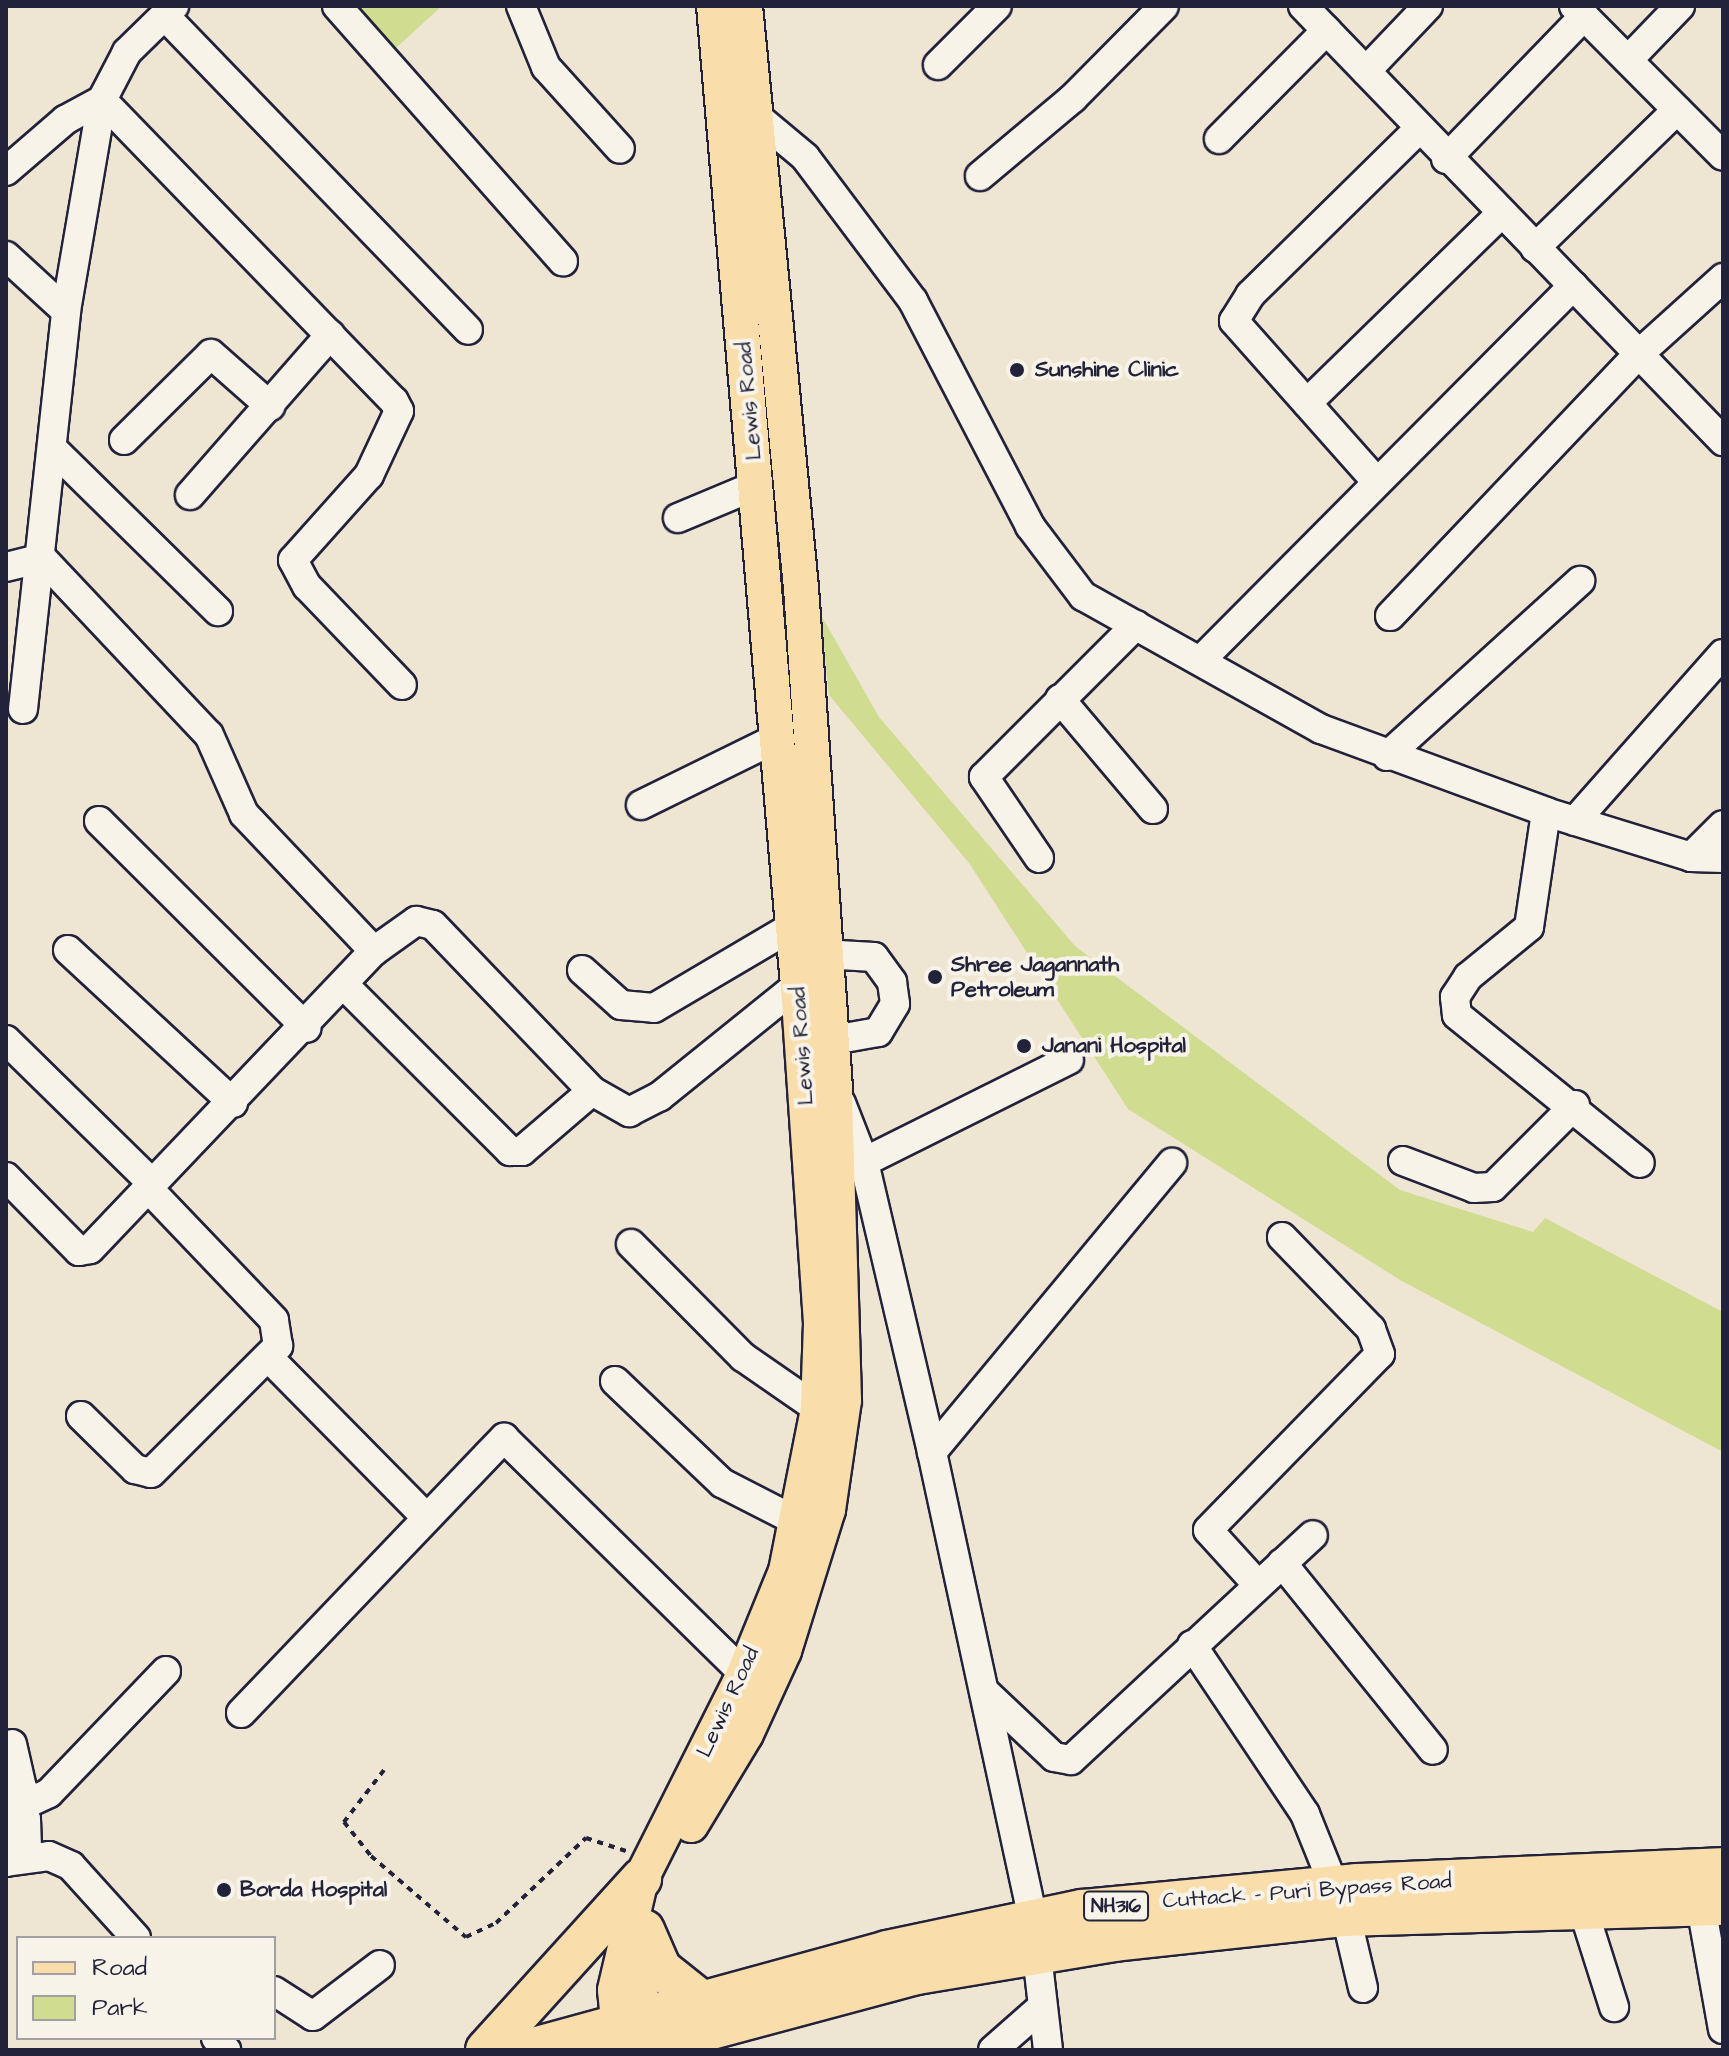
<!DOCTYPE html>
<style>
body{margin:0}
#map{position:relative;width:1729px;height:2056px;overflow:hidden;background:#eee6d3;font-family:"Architects Daughter",sans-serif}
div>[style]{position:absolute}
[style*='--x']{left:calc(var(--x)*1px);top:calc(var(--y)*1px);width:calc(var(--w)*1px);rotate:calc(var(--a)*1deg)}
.green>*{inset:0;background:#d0dc90}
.path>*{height:4px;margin-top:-2px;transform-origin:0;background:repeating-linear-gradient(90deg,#22223b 0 6px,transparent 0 12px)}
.roads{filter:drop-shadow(2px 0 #22223b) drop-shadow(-2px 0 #22223b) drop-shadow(0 2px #22223b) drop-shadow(0 -2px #22223b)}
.minor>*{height:28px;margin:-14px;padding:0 14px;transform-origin:14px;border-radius:14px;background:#f7f3e8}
.major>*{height:34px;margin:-17px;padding:0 17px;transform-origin:17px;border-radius:17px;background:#f9deab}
.highway>*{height:40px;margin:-20px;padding:0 20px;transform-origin:20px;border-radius:20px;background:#f9deab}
.dots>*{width:22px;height:22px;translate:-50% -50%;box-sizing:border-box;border:4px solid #f7f3e8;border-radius:50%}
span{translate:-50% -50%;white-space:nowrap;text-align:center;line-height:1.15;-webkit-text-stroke:8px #f7f3e8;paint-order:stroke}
.shield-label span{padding:2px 6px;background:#f7f3e8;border:2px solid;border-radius:6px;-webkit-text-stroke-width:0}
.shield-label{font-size:20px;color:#22223b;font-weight:700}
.poi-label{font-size:22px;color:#22223b;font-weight:700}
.left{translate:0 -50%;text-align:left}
.street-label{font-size:22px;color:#22223b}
.frame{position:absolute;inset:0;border:8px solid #22223b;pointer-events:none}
.legend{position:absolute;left:16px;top:1936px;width:260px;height:104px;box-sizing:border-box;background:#f7f3e8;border:2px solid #a29fa3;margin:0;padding:10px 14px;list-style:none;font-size:24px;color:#22223b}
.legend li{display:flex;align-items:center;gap:16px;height:40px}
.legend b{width:40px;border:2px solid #a29fa3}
</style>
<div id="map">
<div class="green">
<div style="clip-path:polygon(339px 6px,442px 6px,386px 57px)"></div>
<div style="clip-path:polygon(821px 615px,879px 717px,1075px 946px,1400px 1190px,1533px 1232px,1545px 1218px,1723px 1312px,1723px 1452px,1400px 1280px,1128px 1109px,969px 863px,829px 695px)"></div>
</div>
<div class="path">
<div style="--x:384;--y:1770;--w:66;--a:127.6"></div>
<div style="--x:344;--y:1822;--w:43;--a:51.5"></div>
<div style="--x:371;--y:1856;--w:125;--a:40.5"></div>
<div style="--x:466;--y:1937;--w:33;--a:-25"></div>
<div style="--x:496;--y:1923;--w:124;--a:-43.4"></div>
<div style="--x:586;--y:1838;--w:42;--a:18"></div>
</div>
<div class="roads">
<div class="minor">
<div style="--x:337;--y:6;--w:341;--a:48.5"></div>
<div style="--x:521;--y:6;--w:66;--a:67.7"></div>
<div style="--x:546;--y:67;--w:110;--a:47.9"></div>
<div style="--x:1303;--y:6;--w:605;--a:46.01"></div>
<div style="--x:1574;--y:6;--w:211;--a:45.2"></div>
<div style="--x:165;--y:16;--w:436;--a:46"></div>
<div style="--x:1628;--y:60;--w:75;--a:-46.1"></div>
<div style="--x:938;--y:65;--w:83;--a:-45"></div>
<div style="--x:1366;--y:71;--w:90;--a:-46.4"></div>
<div style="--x:756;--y:116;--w:64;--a:39.9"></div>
<div style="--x:805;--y:157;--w:180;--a:53.1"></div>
<div style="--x:913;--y:301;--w:254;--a:62.5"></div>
<div style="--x:1030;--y:526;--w:88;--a:52.9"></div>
<div style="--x:1083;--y:596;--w:273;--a:29.2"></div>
<div style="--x:1321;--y:729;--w:240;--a:20.2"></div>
<div style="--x:1546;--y:812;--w:152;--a:17.2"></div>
<div style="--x:1691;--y:857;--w:32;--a:2"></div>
<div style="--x:1219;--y:139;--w:153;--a:-45.3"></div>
<div style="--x:1446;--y:159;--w:199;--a:-46"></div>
<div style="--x:6;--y:171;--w:78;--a:-40.8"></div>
<div style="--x:65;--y:120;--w:42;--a:-28.4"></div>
<div style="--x:102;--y:100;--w:419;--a:45.9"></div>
<div style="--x:394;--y:401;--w:11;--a:63"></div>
<div style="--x:399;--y:411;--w:71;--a:115.1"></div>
<div style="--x:369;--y:475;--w:114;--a:131.8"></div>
<div style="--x:293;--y:560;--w:30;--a:62"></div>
<div style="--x:307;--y:586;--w:137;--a:46.2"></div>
<div style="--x:980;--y:176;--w:121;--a:-40"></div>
<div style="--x:1073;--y:98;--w:129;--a:-45.3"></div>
<div style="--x:1535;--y:248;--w:198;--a:-44.2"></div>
<div style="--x:6;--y:256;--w:81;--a:42.5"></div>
<div style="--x:1307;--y:403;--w:271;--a:-44.3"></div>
<div style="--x:124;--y:440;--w:122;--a:-44.7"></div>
<div style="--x:211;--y:354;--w:79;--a:41.4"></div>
<div style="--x:54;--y:450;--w:230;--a:44.5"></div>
<div style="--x:1376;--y:481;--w:214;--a:-131.6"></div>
<div style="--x:1234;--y:321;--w:31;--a:-58"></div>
<div style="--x:1250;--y:295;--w:235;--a:-44.5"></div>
<div style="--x:190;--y:495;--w:213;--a:-48.8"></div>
<div style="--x:678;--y:518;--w:86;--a:-22.7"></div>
<div style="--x:6;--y:567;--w:37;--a:-14"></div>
<div style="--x:42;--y:558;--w:243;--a:46.7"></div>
<div style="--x:209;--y:735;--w:86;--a:66.1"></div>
<div style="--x:244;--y:814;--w:189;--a:46.5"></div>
<div style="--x:1390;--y:616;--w:363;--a:-46.5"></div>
<div style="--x:1640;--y:353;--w:112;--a:-42.1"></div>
<div style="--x:1201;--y:660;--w:528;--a:-45.15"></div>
<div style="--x:1060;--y:699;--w:144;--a:49.8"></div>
<div style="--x:23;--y:709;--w:400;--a:-83.8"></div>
<div style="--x:66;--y:311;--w:214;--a:-80.3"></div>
<div style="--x:102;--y:100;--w:54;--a:-62.5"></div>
<div style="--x:127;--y:52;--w:66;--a:-44.4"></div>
<div style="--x:1387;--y:756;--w:261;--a:-42.2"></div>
<div style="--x:641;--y:805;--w:152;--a:-26.2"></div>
<div style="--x:1546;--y:812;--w:116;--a:98.4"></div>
<div style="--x:1529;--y:927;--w:79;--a:140.7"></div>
<div style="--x:1468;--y:977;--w:24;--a:123"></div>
<div style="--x:1455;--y:997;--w:18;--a:84"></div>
<div style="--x:1457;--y:1015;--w:235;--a:39"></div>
<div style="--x:99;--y:821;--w:293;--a:44.9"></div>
<div style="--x:1575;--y:821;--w:223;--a:-48.5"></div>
<div style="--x:1691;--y:857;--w:45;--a:-45"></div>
<div style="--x:1039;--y:858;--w:98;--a:-124.2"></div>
<div style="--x:984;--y:777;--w:215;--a:-45"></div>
<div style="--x:68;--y:950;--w:225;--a:42.8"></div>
<div style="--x:804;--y:953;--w:70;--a:3.3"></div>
<div style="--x:874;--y:957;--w:31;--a:54"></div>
<div style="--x:892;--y:982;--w:22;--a:82"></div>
<div style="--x:895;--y:1004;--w:33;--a:121"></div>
<div style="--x:878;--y:1032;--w:68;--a:169.8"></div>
<div style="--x:582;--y:970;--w:52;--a:41.9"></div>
<div style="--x:621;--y:1005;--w:33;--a:5"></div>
<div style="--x:654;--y:1008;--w:161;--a:-30.5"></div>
<div style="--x:344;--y:985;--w:235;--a:45"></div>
<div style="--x:510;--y:1151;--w:12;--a:0"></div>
<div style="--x:522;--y:1151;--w:92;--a:-40.6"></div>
<div style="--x:6;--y:1040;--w:206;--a:44.4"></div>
<div style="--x:841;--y:1103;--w:63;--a:68.7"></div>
<div style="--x:864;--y:1162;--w:298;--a:76.8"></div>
<div style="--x:932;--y:1452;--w:479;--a:77.8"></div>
<div style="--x:1033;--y:1920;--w:131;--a:83.4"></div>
<div style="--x:1403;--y:1161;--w:76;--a:20.8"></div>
<div style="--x:1474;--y:1188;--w:19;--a:-3"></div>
<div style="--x:1493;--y:1187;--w:116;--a:-45"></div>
<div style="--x:864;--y:1162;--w:229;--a:-26.5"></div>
<div style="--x:6;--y:1177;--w:104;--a:45.4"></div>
<div style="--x:79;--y:1251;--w:11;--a:-10"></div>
<div style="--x:90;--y:1249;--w:412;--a:-46.4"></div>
<div style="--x:374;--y:951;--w:52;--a:-35.5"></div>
<div style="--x:416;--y:921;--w:17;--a:13"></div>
<div style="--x:433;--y:925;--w:230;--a:46.2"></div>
<div style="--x:592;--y:1091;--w:43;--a:29.6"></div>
<div style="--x:629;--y:1112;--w:34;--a:-27"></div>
<div style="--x:659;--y:1097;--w:179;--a:-38.9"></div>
<div style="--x:631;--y:1244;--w:159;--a:45.3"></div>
<div style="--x:743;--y:1357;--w:91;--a:34.7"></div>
<div style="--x:269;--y:1358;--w:222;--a:45.4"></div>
<div style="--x:615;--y:1381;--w:148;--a:43.6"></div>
<div style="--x:722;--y:1483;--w:88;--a:27.1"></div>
<div style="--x:81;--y:1416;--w:76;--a:44.5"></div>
<div style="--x:135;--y:1469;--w:16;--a:14"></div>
<div style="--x:151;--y:1473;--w:180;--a:-45"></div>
<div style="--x:278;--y:1346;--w:26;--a:-99"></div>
<div style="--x:274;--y:1320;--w:181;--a:-133.7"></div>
<div style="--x:932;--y:1452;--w:376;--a:-50.3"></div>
<div style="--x:1282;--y:1563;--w:240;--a:51.1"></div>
<div style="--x:1258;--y:1585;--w:74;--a:-132.3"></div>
<div style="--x:1208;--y:1530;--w:246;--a:-45.7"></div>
<div style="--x:1380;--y:1354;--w:27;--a:-110"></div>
<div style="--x:1371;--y:1329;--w:128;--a:-134.1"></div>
<div style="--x:1192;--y:1645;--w:203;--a:56.2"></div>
<div style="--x:1305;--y:1814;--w:78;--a:68.1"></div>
<div style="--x:984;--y:1691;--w:96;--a:43.3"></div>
<div style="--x:1054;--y:1757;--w:17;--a:10"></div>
<div style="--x:1071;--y:1760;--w:330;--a:-42.9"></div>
<div style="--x:241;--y:1713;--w:381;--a:-46.3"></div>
<div style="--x:504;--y:1438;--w:337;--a:44.5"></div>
<div style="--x:17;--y:1808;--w:35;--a:-25"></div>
<div style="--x:49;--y:1793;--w:169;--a:-46.2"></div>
<div style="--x:17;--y:1808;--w:14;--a:51"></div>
<div style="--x:26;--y:1819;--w:37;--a:88"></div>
<div style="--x:6;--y:1862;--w:43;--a:-7.9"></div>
<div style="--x:49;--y:1856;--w:24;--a:24"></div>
<div style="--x:71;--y:1866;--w:97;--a:47.9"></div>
<div style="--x:6;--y:1862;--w:42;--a:-90"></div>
<div style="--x:6;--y:1820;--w:36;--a:-63"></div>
<div style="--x:22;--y:1788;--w:45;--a:-102.8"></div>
<div style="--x:1701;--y:1906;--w:125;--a:79.9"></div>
<div style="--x:1583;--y:1909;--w:103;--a:72.4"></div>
<div style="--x:1346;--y:1916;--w:74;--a:76.7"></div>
<div style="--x:274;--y:1991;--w:46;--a:32.7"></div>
<div style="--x:313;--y:2016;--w:84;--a:-37.3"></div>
<div style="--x:216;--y:2038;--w:16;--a:50"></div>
<div style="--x:993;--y:2050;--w:65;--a:-41.3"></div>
</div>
<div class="major">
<div style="--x:691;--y:1825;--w:106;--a:-58.9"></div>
<div style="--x:746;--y:1734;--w:91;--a:-65.4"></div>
<div style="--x:784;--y:1651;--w:148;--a:-72.7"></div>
<div style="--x:828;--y:1510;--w:111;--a:-81.7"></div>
<div style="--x:844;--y:1400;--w:311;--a:-91.7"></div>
<div style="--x:835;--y:1089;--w:502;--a:-93.88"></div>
<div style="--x:801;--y:588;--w:585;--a:-95.5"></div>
<div style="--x:644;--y:1931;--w:60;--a:93.8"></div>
<div style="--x:640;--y:1991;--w:52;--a:80"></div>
<div style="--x:621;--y:2050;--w:60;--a:-95.7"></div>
<div style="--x:615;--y:1990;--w:114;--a:-76.8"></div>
<div style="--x:641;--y:1879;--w:229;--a:-63.3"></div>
<div style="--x:744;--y:1674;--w:111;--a:-67.8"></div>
<div style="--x:786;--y:1571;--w:165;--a:-78.8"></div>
<div style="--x:818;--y:1409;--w:86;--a:-88"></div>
<div style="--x:821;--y:1323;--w:339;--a:-93.9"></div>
<div style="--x:798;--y:985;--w:983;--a:-94.9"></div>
</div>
<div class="highway">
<div style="--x:644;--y:1930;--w:43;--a:66.4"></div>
<div style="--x:661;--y:1969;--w:50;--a:38.5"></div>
<div style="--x:486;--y:2050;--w:231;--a:-47.8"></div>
<div style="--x:526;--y:2050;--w:374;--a:-15.3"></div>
<div style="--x:887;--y:1951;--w:199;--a:-11.9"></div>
<div style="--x:1082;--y:1910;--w:276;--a:-5.4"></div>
<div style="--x:1357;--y:1884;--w:366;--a:-2.5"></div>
<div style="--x:633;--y:2050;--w:294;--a:-15"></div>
<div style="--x:917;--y:1974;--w:200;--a:-9.5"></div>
<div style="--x:1114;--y:1941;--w:233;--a:-6.2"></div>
<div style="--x:1346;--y:1916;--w:377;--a:-1.7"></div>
</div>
</div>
<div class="dots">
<div style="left:1017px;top:370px;background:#22223b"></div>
<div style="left:935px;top:977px;background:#22223b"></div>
<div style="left:1024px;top:1046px;background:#22223b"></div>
<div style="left:224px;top:1890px;background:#22223b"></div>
</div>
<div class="shield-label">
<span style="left:1116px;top:1906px">NH316</span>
</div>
<div class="poi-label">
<span class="left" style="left:1035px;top:370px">Sunshine Clinic</span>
<span class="left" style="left:951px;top:977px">Shree Jagannath<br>Petroleum</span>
<span class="left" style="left:1042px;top:1046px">Janani Hospital</span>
<span class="left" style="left:240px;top:1890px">Borda Hospital</span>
</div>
<div class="street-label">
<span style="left:749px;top:401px;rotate:-95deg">Lewis Road</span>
<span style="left:802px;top:1046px;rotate:-94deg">Lewis Road</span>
<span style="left:728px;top:1702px;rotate:-65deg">Lewis Road</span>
<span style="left:1307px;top:1891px;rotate:-4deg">Cuttack - Puri Bypass Road</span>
</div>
<div class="frame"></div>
<ul class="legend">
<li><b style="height:10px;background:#f9deab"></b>Road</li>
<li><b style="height:22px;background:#d0dc90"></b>Park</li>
</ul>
</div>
